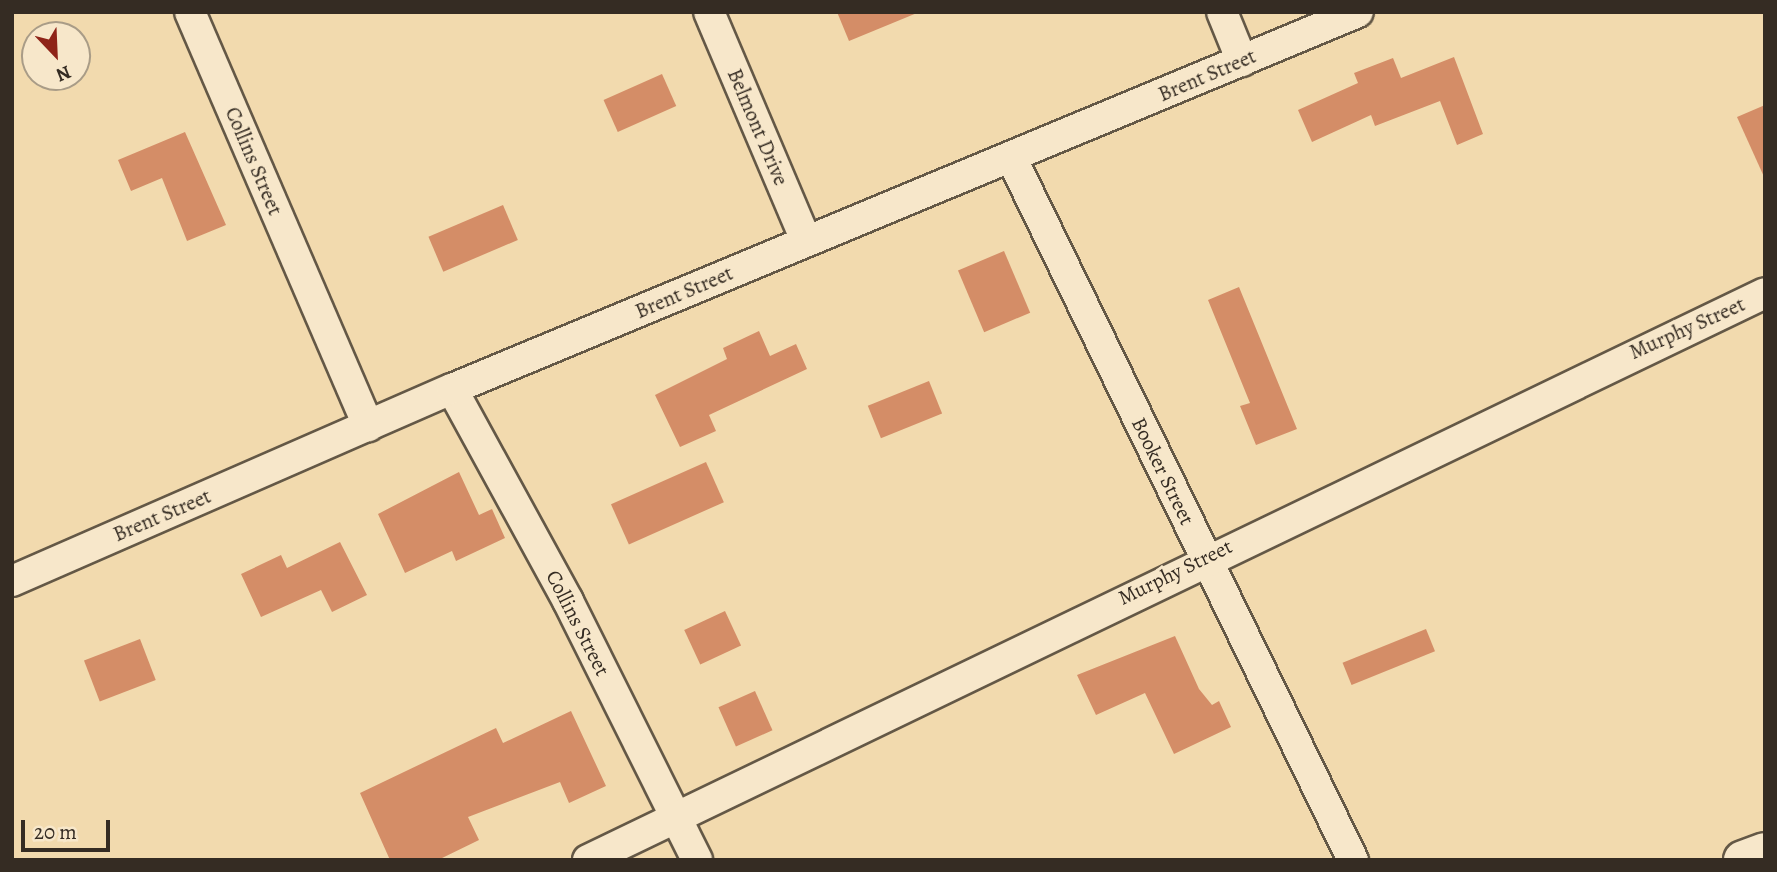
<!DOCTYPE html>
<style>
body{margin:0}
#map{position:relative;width:1777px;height:872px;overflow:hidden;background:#f2daae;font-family:Alegreya,serif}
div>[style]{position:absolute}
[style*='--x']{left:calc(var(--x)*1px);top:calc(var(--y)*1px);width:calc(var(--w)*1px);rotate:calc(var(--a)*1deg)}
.building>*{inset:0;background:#d48d67;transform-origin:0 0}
.roads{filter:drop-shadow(2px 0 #645846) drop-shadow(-2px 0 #645846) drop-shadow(0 2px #645846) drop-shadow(0 -2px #645846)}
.street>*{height:30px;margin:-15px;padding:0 15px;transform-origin:15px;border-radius:15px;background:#f7e7ca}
.secondary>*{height:38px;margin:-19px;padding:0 19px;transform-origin:19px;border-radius:19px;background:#f7e7ca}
span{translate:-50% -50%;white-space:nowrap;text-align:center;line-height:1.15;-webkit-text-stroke:6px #f7e7ca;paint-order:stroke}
.street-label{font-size:21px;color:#352c23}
.frame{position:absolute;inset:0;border:14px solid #352c23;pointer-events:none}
.north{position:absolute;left:21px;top:21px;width:70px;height:70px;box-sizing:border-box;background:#f7e7ca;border:2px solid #a99c87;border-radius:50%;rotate:157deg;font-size:19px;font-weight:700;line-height:28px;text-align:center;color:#352c23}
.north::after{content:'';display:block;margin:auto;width:24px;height:32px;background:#8f2418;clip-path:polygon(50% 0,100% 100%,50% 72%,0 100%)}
.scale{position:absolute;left:21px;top:820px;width:89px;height:32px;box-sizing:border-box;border:4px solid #352c23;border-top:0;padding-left:9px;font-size:21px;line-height:24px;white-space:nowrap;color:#352c23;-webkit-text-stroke:5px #f7e7ca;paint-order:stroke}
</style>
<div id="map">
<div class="building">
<div style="clip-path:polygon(837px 12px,917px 12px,917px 13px,849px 41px)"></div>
<div style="clip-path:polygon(1454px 57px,1483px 134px,1457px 145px,1440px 101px,1375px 126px,1371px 115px,1312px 142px,1298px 110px,1358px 83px,1354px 73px,1393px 58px,1401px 78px)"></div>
<div style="left:662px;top:74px;width:35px;height:64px;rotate:66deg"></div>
<div style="clip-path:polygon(1765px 105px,1765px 179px,1737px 117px)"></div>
<div style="clip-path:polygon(185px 132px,226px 225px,187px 241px,162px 178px,131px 191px,118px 160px)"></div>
<div style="left:503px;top:205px;width:38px;height:81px;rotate:67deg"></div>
<div style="left:1004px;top:251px;width:67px;height:50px;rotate:67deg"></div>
<div style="clip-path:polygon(1239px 287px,1297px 429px,1256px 445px,1240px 406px,1250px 403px,1208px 300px)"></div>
<div style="clip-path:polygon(759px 331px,770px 356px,796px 344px,807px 369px,709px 415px,716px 431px,680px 447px,655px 395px,727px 359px,723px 348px)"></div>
<div style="left:929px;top:381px;width:35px;height:66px;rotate:68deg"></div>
<div style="left:706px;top:462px;width:44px;height:104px;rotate:66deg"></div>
<div style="clip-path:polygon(459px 472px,479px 515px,492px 509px,505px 538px,456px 561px,452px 551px,405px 573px,378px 514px)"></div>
<div style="clip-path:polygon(340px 542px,367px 595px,332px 612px,321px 590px,261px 617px,241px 574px,281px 555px,287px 568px)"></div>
<div style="left:725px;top:611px;width:38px;height:45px;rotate:65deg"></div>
<div style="left:1426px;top:629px;width:24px;height:90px;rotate:68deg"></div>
<div style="clip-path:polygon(1175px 636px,1199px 689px,1212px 705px,1219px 701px,1231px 727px,1174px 754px,1145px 693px,1096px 715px,1077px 675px)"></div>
<div style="left:140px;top:639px;width:44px;height:60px;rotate:69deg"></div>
<div style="left:755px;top:691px;width:43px;height:40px;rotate:66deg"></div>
<div style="clip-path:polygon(571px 711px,606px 786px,569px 803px,560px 782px,468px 817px,479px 840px,438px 860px,390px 860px,360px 793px,496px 728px,503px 743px)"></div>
</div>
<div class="roads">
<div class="street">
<div style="--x:190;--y:12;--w:451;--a:66.7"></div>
<div style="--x:709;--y:12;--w:249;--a:67"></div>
<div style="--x:1222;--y:12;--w:53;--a:67.8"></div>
<div style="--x:1011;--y:157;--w:782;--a:64.06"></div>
<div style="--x:452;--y:389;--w:242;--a:61.3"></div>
<div style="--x:568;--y:601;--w:289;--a:63.5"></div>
<div style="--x:12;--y:581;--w:480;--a:-23.6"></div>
<div style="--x:452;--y:389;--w:981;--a:-22.59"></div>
<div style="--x:588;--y:860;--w:1306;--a:-25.72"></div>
</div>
<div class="secondary">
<div style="--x:1743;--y:860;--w:23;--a:-20"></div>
</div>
</div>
<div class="street-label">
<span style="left:1207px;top:75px;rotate:-23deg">Brent Street</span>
<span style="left:758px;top:127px;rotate:67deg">Belmont Drive</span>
<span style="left:254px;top:161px;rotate:67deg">Collins Street</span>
<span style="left:684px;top:292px;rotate:-23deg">Brent Street</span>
<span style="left:1687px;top:328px;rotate:-24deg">Murphy Street</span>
<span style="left:1163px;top:471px;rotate:64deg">Booker Street</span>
<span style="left:162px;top:515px;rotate:-23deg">Brent Street</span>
<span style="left:1175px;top:572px;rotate:-26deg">Murphy Street</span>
<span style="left:578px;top:623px;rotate:63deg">Collins Street</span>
</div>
<div class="frame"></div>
<div class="north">N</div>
<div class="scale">20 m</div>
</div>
